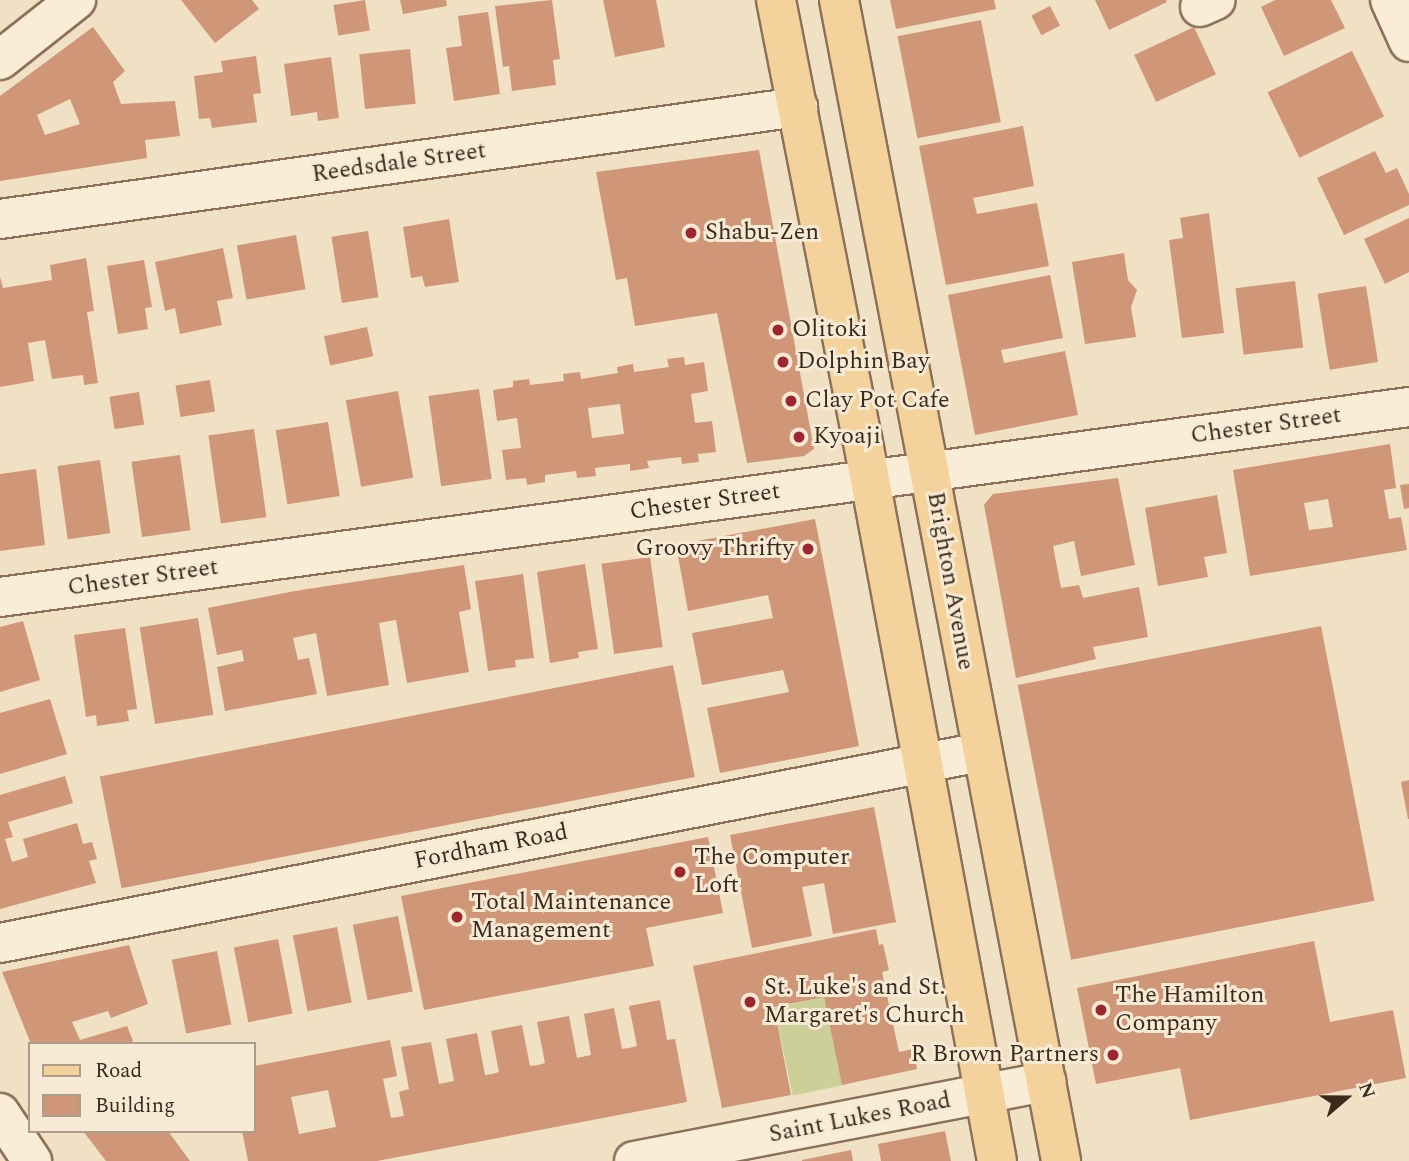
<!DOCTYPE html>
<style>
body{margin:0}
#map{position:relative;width:1409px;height:1161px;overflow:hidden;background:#f0e0c4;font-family:Spectral,serif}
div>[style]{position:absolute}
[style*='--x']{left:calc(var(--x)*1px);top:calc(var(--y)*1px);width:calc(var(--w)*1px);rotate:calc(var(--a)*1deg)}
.green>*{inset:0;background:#cccf97;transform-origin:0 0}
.building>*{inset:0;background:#d09678;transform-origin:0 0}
.roads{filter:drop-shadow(2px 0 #8c7059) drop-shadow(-2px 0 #8c7059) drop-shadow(0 2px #8c7059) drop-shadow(0 -2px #8c7059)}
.street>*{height:38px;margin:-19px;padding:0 19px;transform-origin:19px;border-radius:19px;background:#faedd8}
.secondary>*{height:38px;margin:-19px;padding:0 19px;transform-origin:19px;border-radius:19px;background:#faedd8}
.primary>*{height:38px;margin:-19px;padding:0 19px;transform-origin:19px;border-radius:19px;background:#f4d29b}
.dots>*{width:19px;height:19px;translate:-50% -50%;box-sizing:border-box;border:4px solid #f7ead4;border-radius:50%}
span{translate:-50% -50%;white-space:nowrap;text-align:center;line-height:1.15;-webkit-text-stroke:6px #f7ead4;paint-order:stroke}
.street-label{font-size:24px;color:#3b2a1e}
.poi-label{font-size:24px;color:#3b2a1e}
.left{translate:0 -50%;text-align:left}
.right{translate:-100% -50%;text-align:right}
.legend{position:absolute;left:28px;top:1042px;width:228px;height:91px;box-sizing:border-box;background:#f7ead4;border:2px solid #ac9d8b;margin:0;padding:9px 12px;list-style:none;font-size:21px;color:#3b2a1e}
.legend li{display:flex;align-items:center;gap:14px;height:35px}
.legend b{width:35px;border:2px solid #ac9d8b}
.north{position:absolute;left:1311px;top:1063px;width:70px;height:70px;-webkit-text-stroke:5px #f7ead4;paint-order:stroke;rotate:70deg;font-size:19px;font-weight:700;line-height:28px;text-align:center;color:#3b2a1e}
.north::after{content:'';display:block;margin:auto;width:24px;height:32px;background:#3b2a1e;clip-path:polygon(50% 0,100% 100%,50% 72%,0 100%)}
</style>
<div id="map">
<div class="green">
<div style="left:824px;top:997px;width:90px;height:51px;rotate:78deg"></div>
</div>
<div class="building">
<div style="clip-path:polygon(181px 0,252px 0,259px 9px,215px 43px)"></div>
<div style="left:365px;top:0;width:31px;height:32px;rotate:81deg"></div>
<div style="clip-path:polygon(400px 0,446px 0,447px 6px,403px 14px)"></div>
<div style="clip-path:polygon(552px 0,560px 59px,553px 60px,556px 85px,512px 91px,509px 66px,503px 67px,495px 6px)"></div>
<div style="clip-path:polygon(603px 0,656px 0,665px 47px,615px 57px)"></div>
<div style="clip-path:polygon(890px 0,994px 0,996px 9px,896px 29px)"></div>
<div style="clip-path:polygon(1095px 0,1166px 0,1167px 2px,1109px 30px)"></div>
<div style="clip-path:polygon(1275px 0,1331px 0,1345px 28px,1284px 56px,1261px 7px)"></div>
<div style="left:1050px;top:6px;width:22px;height:21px;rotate:63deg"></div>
<div style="clip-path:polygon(488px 12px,500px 94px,454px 101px,446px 48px,462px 46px,458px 16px)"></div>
<div style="left:981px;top:20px;width:104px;height:85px;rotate:79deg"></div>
<div style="clip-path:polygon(evenodd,93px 27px,125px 71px,113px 82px,121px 104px,175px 101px,180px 136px,145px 140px,147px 158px,0 181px,0 96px,93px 27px,70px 99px,80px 124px,45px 135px,37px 115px,70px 99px)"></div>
<div style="left:1194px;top:27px;width:52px;height:66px;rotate:65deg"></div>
<div style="left:410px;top:49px;width:55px;height:51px;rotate:84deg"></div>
<div style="left:1352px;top:51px;width:73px;height:94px;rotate:64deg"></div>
<div style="clip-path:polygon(256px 56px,261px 93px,253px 94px,257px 122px,212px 128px,210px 118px,199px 119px,194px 76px,223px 72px,221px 61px)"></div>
<div style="clip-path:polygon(331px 57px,339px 118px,318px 121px,317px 112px,291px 116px,284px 64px)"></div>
<div style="clip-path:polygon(1023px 126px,1034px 186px,973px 198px,977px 214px,1037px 203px,1049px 266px,946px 285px,919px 146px)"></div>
<div style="clip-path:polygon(759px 150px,814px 449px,804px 456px,747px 463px,717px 313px,635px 326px,627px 278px,616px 280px,596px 172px)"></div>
<div style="clip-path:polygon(1375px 151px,1386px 173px,1397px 168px,1409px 194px,1409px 205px,1344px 235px,1317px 178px)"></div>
<div style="clip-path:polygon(1209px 213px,1224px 333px,1182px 338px,1169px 240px,1183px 238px,1180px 218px)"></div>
<div style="clip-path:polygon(1409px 218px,1409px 272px,1385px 284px,1364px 239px)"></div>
<div style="clip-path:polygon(449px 219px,459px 282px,425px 287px,422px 276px,411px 278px,403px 227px)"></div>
<div style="left:368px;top:231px;width:67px;height:37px;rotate:81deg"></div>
<div style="left:296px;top:235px;width:55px;height:60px;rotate:80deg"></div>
<div style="clip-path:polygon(223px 248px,233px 298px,217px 301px,222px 325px,180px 334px,175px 308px,165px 311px,155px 262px)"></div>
<div style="clip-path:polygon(1124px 253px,1128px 280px,1137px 290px,1131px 307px,1136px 337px,1085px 344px,1072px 262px)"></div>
<div style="clip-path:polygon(86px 258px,94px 311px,87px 312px,98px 383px,84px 385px,83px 375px,52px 379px,45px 340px,28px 343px,34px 381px,0 387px,0 277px,3px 288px,52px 280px,50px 265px)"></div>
<div style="clip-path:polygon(144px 260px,152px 307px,145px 308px,148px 329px,118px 334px,107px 266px)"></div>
<div style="clip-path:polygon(1050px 275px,1063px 338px,1001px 350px,1004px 363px,1065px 351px,1078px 415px,975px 435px,948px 295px)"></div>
<div style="left:1295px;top:281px;width:67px;height:60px;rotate:83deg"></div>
<div style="left:1366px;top:286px;width:77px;height:49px;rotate:81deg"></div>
<div style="left:367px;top:327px;width:30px;height:44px;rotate:78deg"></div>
<div style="clip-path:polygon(evenodd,684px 357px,685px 365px,704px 362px,708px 391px,691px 394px,695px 423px,712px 421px,716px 452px,698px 454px,699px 462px,682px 464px,681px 457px,647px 461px,649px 468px,630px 471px,630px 464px,595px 468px,596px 476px,577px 478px,576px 471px,545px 475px,545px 482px,527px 485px,526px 478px,506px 480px,502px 450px,521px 448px,517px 418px,497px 421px,493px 390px,513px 387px,513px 381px,529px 379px,530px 385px,564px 381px,563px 374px,580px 372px,581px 379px,618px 373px,617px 367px,633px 364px,634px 372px,669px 367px,667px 359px,684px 357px,620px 404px,624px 434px,592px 438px,588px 408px,620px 404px)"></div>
<div style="left:210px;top:380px;width:32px;height:35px;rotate:81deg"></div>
<div style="left:479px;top:389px;width:91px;height:51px;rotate:82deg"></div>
<div style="left:398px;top:391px;width:88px;height:53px;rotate:80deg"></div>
<div style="left:139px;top:392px;width:33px;height:30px;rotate:81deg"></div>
<div style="left:328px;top:422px;width:75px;height:53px;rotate:81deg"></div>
<div style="left:254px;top:429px;width:89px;height:46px;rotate:82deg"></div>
<div style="clip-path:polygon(evenodd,1390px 444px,1396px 488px,1384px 490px,1389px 519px,1401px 517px,1407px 550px,1250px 576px,1233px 470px,1390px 444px,1328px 499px,1333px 527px,1309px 530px,1304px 503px,1328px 499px)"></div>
<div style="left:180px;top:455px;width:76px;height:49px;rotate:82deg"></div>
<div style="left:100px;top:460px;width:74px;height:43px;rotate:82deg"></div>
<div style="clip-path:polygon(36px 469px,45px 545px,0 551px,0 474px)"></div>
<div style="clip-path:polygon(1118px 478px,1135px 565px,1081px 576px,1074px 541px,1053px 546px,1061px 588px,1079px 585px,1083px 598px,1139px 587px,1148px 637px,1093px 647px,1096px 659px,1016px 678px,984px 505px,993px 494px)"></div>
<div style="clip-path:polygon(1409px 484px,1409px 508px,1404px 509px,1400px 485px)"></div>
<div style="clip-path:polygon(1217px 495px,1227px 553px,1204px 557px,1208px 577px,1158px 586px,1145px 508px)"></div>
<div style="clip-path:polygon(815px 519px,859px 746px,720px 773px,707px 708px,789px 692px,783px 670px,702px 685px,692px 633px,773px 618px,768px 595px,688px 611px,676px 545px)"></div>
<div style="left:650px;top:557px;width:91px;height:49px;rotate:82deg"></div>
<div style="clip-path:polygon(585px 564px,598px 649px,578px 652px,579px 658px,550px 663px,537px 572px)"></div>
<div style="clip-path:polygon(464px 565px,471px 609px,459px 612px,469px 672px,407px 683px,396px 620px,390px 621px,379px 623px,389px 685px,327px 696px,316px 633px,293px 638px,298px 660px,309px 658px,317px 694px,225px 711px,217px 667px,244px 661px,242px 650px,217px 655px,208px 608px,295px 591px)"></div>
<div style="clip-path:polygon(523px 574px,534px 658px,515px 660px,516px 667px,488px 671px,475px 581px)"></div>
<div style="left:198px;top:618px;width:98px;height:59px;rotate:81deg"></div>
<div style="clip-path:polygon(23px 621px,40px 680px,0 692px,0 627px)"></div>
<div style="left:1321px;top:626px;width:280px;height:309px;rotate:79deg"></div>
<div style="clip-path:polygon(125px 628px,137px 709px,127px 710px,129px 721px,97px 726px,96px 715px,86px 717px,74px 635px)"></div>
<div style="left:673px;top:665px;width:114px;height:584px;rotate:79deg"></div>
<div style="clip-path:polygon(50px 699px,67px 754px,0 774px,0 713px)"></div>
<div style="clip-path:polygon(65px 776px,73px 803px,8px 822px,13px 837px,5px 839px,12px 862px,28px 857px,23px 839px,77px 823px,83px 844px,92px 842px,97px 859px,89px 861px,96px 883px,0 909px,0 795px)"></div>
<div style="clip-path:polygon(1409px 780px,1409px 819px,1408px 819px,1401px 782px)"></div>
<div style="clip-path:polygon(874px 807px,896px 922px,833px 934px,824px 883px,802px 887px,812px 936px,752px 948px,730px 835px)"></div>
<div style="clip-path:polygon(708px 837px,723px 913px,646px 928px,654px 966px,424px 1010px,401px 896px)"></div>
<div style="left:398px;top:916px;width:77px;height:46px;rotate:79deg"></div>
<div style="left:337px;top:927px;width:77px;height:45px;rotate:79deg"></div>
<div style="clip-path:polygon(876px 929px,879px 945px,883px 944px,889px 970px,882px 972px,899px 1052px,913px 1049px,917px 1069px,842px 1085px,824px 997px,774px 1007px,791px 1095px,722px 1108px,693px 966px)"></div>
<div style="left:278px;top:939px;width:76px;height:45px;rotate:79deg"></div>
<div style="clip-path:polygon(1314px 941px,1330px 1022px,1393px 1010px,1406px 1078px,1190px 1120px,1180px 1068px,1096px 1084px,1077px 988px)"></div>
<div style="clip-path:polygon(129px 945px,148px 1004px,111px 1018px,108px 1011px,72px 1022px,80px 1040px,127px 1026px,133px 1041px,127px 1044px,31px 1044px,2px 972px)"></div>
<div style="left:217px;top:951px;width:75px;height:46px;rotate:79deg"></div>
<div style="clip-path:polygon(evenodd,660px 1000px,667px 1040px,675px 1039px,687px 1102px,377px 1161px,248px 1161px,242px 1131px,254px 1131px,254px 1066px,390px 1040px,397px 1076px,383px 1079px,391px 1118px,404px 1116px,399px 1092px,409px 1089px,401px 1047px,431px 1042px,439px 1084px,454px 1081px,446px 1039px,477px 1033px,485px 1075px,492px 1074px,499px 1072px,491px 1031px,522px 1025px,530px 1066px,538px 1065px,545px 1063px,537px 1022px,569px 1016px,577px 1058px,591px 1055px,584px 1014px,614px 1008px,622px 1049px,629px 1048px,637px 1046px,629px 1006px,660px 1000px,328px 1090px,336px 1127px,299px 1134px,291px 1097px,328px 1090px)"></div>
<div style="clip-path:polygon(83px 1131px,168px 1131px,190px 1161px,106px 1161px)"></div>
<div style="clip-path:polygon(945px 1131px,951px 1161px,881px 1161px,878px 1144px)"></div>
<div style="clip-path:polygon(851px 1150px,853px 1161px,802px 1161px,802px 1160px)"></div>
</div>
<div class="roads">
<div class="street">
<div style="--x:1390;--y:0;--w:46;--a:65.7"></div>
<div style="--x:1200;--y:7;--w:17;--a:-24"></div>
<div style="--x:0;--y:219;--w:806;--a:-7.99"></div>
<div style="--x:0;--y:597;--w:1422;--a:-7.68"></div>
<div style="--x:0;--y:943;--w:999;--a:-11.02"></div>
<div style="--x:0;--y:1113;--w:58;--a:56.3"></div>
<div style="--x:634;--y:1161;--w:420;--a:-10.9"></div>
</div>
<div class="secondary">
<div style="--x:0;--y:60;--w:97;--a:-38.3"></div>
</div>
<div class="primary">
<div style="--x:776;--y:0;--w:445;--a:78.9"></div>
<div style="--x:862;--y:437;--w:736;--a:79.44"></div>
<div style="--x:839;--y:0;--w:1182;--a:79.17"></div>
</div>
</div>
<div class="dots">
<div style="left:691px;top:233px;background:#9d2730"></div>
<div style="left:778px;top:330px;background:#9d2730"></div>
<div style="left:783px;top:362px;background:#9d2730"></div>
<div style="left:791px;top:401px;background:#9d2730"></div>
<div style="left:799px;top:437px;background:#9d2730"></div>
<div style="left:808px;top:549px;background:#9d2730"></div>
<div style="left:680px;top:872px;background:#9d2730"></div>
<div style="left:457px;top:917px;background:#9d2730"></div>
<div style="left:750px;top:1002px;background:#9d2730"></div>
<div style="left:1101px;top:1010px;background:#9d2730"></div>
<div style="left:1113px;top:1055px;background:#9d2730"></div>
</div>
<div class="street-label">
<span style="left:399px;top:163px;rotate:-8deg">Reedsdale Street</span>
<span style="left:1266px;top:426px;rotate:-8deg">Chester Street</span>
<span style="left:705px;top:502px;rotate:-8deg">Chester Street</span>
<span style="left:143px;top:578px;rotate:-8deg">Chester Street</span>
<span style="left:950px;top:581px;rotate:80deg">Brighton Avenue</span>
<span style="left:491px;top:847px;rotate:-11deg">Fordham Road</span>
<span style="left:860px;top:1118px;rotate:-11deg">Saint Lukes Road</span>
</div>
<div class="poi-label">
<span class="left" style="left:705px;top:233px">Shabu-Zen</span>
<span class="left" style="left:792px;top:330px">Olitoki</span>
<span class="left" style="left:797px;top:362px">Dolphin Bay</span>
<span class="left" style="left:805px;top:401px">Clay Pot Cafe</span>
<span class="left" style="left:813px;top:437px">Kyoaji</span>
<span class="right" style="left:794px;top:549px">Groovy Thrifty</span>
<span class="left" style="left:694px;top:872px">The Computer<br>Loft</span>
<span class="left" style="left:471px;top:917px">Total Maintenance<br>Management</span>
<span class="left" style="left:764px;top:1002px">St. Luke's and St.<br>Margaret's Church</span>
<span class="left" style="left:1115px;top:1010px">The Hamilton<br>Company</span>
<span class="right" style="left:1099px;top:1055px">R Brown Partners</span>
</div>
<ul class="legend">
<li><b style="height:9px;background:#f4d29b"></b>Road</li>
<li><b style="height:19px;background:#d09678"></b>Building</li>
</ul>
<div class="north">N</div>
</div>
